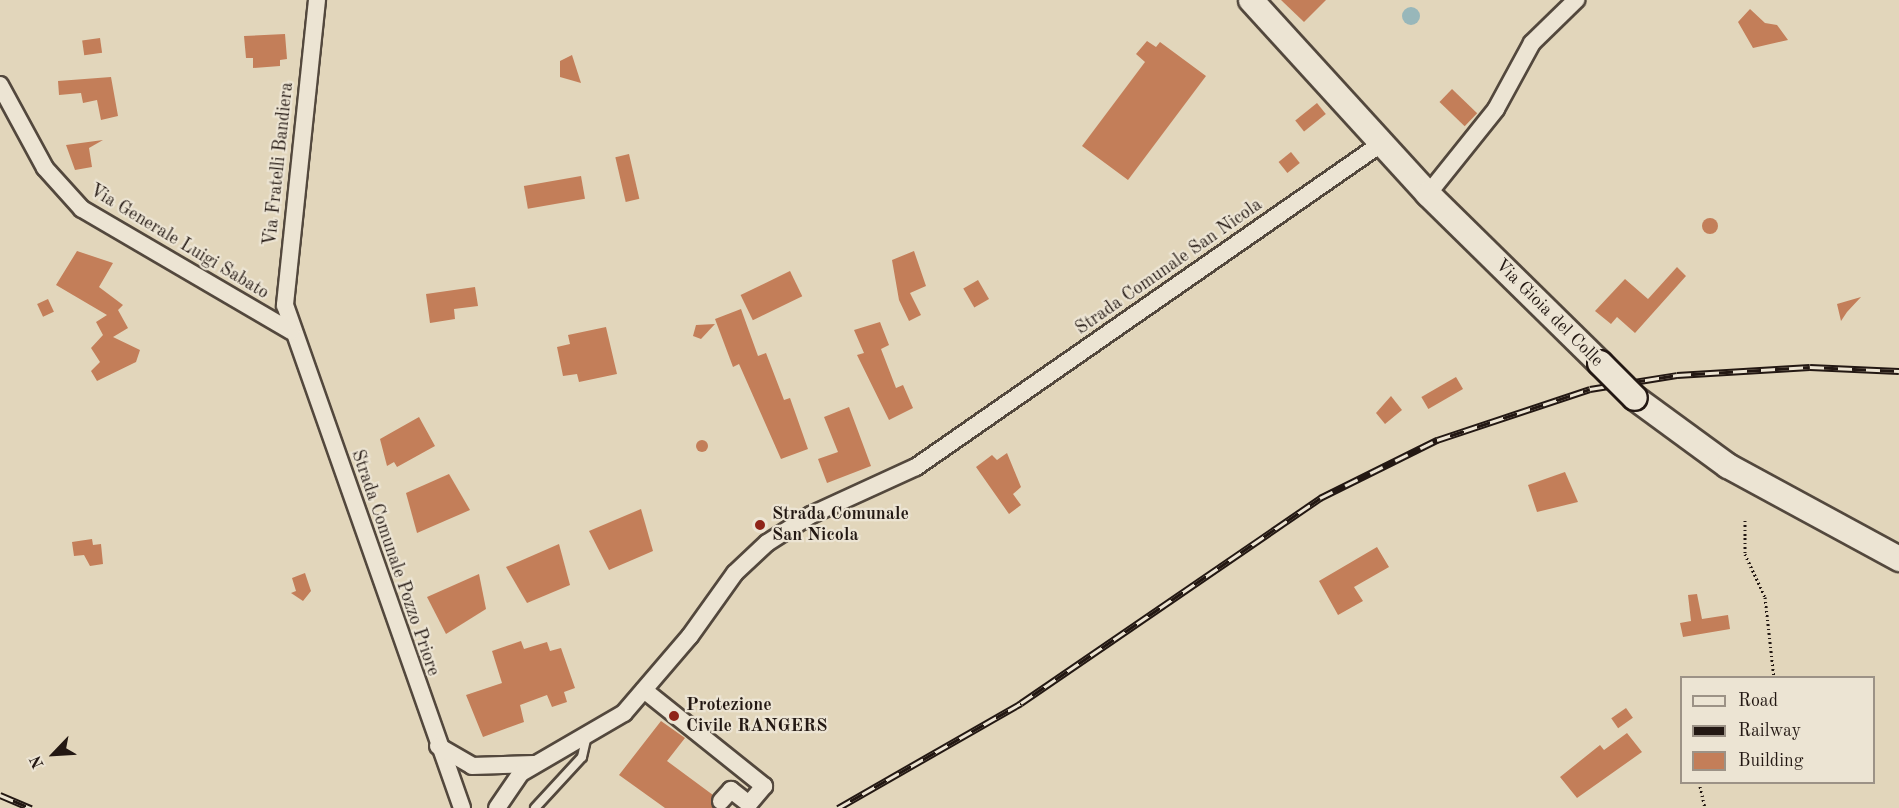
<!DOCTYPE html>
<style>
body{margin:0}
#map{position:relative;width:1899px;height:808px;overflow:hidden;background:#e2d6bb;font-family:"Old Standard TT",serif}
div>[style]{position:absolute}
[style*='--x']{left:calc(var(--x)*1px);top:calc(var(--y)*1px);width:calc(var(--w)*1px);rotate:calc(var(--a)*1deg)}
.water>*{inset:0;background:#98b7ba}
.round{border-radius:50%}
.building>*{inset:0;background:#c37e59;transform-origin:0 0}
.path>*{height:3px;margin-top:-1.5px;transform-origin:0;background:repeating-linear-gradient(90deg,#231813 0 1.5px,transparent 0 4.5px)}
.roads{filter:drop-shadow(2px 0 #53483d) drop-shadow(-2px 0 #53483d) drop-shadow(0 2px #53483d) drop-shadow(0 -2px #53483d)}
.lane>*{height:8px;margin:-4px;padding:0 4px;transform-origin:4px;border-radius:4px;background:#ece4d3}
.street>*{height:16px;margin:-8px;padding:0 8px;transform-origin:8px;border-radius:8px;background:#ece4d3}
.secondary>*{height:24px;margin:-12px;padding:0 12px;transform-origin:12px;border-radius:12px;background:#ece4d3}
.rail>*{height:7px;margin-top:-3.5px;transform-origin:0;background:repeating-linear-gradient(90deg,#ece4d3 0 14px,#231813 0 28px);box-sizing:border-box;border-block:2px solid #231813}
.bridges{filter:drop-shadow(2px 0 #231813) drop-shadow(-2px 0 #231813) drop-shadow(0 2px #231813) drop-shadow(0 -2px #231813)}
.secondary-bridge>*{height:24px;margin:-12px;padding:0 12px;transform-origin:12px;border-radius:12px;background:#ece4d3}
.dots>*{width:16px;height:16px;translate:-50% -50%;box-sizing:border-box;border:3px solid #ece4d3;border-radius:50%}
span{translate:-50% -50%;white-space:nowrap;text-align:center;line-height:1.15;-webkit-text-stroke:4.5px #ece4d3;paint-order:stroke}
.street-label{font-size:18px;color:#231813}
.poi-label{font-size:18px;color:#231813;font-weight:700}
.left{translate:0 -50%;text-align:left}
.legend{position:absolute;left:1680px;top:676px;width:195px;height:108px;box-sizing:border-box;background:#ece4d3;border:2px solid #9c9286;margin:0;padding:8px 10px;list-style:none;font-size:18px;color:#231813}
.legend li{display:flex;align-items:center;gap:12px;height:30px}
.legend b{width:30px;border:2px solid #9c9286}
.north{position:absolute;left:24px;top:724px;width:60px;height:60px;-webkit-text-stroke:4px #ece4d3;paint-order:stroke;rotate:245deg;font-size:16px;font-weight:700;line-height:24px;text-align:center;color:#231813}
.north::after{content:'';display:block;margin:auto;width:21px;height:27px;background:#231813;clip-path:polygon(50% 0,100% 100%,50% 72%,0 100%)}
</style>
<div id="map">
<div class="water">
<div class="round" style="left:1402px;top:7px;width:18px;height:18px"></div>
</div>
<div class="building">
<div style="clip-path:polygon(1281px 0,1326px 0,1304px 22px)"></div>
<div style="clip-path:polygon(1750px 9px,1765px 23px,1777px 25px,1788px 40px,1753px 48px,1738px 22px)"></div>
<div style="clip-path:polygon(285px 34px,287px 59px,280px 60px,280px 66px,253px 68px,253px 58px,246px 58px,244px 36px)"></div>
<div style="left:100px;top:38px;width:15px;height:18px;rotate:82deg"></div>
<div style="clip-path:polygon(1147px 41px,1156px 47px,1160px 42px,1206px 76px,1128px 180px,1082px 146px,1145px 62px,1136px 54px)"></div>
<div style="clip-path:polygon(572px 55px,581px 83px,560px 77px,560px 61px)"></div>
<div style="clip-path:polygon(111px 77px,118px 116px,101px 120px,97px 100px,83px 103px,81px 93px,59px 95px,58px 81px)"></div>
<div style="left:1452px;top:89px;width:35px;height:18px;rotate:44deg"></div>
<div style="left:1317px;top:103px;width:14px;height:28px;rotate:51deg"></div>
<div style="clip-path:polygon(103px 140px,89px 148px,92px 167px,75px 170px,66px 145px)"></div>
<div style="left:1291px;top:152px;width:14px;height:16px;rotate:51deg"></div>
<div style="left:629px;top:154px;width:46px;height:14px;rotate:77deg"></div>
<div style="left:581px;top:176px;width:23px;height:58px;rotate:80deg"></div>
<div class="round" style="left:1702px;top:218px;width:16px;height:16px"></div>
<div style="clip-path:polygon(77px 251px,113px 263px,99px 287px,123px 305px,118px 310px,128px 328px,113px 337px,140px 350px,136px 362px,97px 381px,91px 371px,100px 362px,91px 348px,103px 335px,96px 322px,107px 315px,56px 285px)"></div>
<div style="clip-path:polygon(914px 251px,926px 286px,910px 293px,921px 315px,909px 321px,899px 300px,892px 260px)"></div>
<div style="clip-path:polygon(1677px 267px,1686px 276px,1635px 333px,1617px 317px,1611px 324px,1595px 311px,1625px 279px,1648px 299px)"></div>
<div style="left:790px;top:271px;width:28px;height:55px;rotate:64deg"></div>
<div style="left:978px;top:280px;width:22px;height:17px;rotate:60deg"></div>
<div style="clip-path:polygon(475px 287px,478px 306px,454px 309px,455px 319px,430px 323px,426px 294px)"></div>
<div style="clip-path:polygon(1861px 297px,1847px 312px,1841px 321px,1837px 304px)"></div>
<div style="left:48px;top:299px;width:14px;height:12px;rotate:65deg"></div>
<div style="clip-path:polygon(741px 309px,758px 356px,766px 353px,784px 400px,790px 398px,808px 449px,781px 459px,739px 364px,733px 367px,715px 319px)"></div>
<div style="clip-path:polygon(880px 322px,889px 345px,881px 349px,896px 388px,903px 385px,913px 408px,889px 420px,857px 355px,864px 353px,854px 330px)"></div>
<div style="clip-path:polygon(715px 324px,701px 339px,693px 336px,696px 325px)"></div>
<div style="clip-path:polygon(606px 327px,617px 374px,579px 382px,577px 374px,563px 376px,557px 347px,570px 344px,568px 335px)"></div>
<div style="left:1456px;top:377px;width:14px;height:40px;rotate:60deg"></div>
<div style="clip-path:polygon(1391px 396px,1402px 410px,1385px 424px,1376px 413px)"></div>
<div style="clip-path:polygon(849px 407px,871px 466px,827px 483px,818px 459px,838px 452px,824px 417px)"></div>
<div style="clip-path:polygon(419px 417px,435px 446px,397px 467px,394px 462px,387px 466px,380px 439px)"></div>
<div class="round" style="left:696px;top:440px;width:12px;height:12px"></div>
<div style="clip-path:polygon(1007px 453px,1021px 487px,1013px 494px,1021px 505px,1009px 514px,976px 467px,992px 455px,997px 460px)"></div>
<div style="clip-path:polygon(1565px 472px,1578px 502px,1537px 512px,1528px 485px)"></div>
<div style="clip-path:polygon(449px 474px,470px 510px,417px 533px,406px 493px)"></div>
<div style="clip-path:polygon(641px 509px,653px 551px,609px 570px,589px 531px)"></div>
<div style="clip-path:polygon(92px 539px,93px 545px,101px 544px,103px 564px,90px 566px,84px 555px,74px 556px,72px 542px)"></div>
<div style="clip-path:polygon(559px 544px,570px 585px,527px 603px,506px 567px)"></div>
<div style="clip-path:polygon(1377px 547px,1389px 567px,1354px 587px,1363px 601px,1338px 615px,1319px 581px)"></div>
<div style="clip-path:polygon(305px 573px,311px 591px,303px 601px,291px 593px,296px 591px,292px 578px)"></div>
<div style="clip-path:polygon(479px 574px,486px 609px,446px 634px,427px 597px)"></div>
<div style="clip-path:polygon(1697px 594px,1702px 619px,1728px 615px,1730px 629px,1683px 637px,1680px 623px,1691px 621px,1688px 595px)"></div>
<div style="clip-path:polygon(521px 641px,524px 649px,547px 642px,550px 651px,561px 648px,575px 688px,564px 692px,567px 702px,552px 707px,547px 695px,520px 705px,524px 722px,483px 737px,466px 695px,502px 683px,492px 651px)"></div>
<div style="left:1626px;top:708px;width:12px;height:18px;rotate:55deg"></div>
<div style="clip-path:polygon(661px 721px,685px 738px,667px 761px,713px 795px,713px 808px,665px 808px,619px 775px)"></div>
<div style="clip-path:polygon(1627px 733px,1642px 752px,1577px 798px,1560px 777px,1600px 745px,1604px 750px)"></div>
</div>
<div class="path">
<div style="--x:1745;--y:520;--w:34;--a:90"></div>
<div style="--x:1745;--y:554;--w:47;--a:65.1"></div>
<div style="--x:1765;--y:597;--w:81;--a:83.7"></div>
<div style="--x:1699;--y:782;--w:27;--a:77"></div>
</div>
<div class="roads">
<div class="lane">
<div style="--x:535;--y:808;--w:69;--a:-47.3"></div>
<div style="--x:582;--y:757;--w:18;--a:-77"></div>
</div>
<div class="street">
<div style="--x:317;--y:0;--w:307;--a:96"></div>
<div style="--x:285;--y:305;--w:533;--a:70.61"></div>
<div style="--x:0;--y:85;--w:94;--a:61.5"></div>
<div style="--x:45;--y:168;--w:55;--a:47.9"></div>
<div style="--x:82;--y:209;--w:242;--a:30.3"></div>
<div style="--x:1428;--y:194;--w:109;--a:-51.3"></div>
<div style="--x:1496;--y:109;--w:75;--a:-61.4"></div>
<div style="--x:1532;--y:43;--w:62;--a:-44.3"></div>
<div style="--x:644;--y:690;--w:154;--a:38.7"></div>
<div style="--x:764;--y:786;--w:23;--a:130"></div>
<div style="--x:749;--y:804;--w:23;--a:-142"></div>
<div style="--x:731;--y:790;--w:15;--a:132"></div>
<div style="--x:438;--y:746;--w:39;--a:30"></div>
<div style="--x:472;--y:766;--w:62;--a:-1.8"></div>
<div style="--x:497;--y:808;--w:42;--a:-55.6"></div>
<div style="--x:521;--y:773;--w:119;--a:-30.2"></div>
<div style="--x:624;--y:713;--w:101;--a:-49.4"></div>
<div style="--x:690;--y:636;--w:77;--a:-54.5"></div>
<div style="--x:735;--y:573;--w:44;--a:-43.2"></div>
<div style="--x:767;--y:543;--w:52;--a:-32.5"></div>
<div style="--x:811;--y:515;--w:115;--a:-24.6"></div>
<div style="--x:916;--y:467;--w:568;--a:-34.81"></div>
</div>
<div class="secondary">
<div style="--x:1251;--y:0;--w:263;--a:47.6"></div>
<div style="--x:1428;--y:194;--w:241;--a:44.5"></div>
<div style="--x:1635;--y:398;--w:115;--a:36.2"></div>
<div style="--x:1728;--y:466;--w:195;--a:28.5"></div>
</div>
</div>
<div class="rail">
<div style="--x:0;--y:795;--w:34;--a:23"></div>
<div style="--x:838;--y:808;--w:211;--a:-29.8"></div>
<div style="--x:1021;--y:703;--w:363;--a:-34.4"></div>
<div style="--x:1320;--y:498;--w:131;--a:-26.4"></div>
<div style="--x:1437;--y:440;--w:161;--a:-18.4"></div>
<div style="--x:1590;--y:389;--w:88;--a:-9.1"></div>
<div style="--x:1677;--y:375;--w:133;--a:-3.4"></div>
<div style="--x:1810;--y:367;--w:89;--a:2.6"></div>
</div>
<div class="bridges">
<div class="secondary-bridge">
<div style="--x:1600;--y:363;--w:49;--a:45"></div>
</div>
</div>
<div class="dots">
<div style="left:760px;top:525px;background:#8f2418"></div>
<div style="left:674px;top:716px;background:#8f2418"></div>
</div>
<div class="street-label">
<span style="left:279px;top:164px;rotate:-84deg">Via Fratelli Bandiera</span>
<span style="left:179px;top:242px;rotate:31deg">Via Generale Luigi Sabato</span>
<span style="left:1169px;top:267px;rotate:-35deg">Strada Comunale San Nicola</span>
<span style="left:1549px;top:313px;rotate:45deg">Via Gioia del Colle</span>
<span style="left:395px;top:563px;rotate:71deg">Strada Comunale Pozzo Priore</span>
</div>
<div class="poi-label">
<span class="left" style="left:772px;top:525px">Strada Comunale<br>San Nicola</span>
<span class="left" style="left:686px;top:716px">Protezione<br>Civile RANGERS</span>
</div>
<ul class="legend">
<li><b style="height:8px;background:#ece4d3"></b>Road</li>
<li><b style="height:8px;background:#231813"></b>Railway</li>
<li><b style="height:16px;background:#c37e59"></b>Building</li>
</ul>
<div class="north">N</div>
</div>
